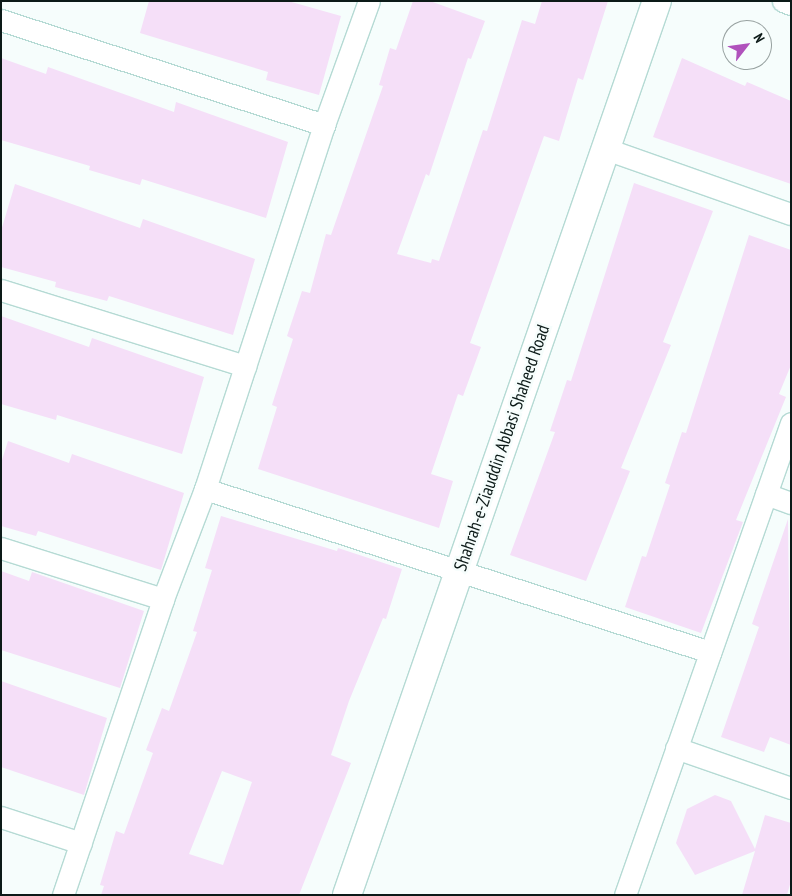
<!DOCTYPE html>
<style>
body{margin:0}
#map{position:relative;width:792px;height:896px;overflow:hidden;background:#f6fdfc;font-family:"PT Sans Narrow",sans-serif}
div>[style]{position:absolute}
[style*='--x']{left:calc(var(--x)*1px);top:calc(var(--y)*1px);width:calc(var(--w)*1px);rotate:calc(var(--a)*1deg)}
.building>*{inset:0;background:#f5dff8}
.roads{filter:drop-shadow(1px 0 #b5dad4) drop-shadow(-1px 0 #b5dad4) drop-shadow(0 1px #b5dad4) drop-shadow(0 -1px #b5dad4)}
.minor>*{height:21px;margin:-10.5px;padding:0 10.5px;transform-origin:10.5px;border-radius:10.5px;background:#fff}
.tertiary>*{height:28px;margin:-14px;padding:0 14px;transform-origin:14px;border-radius:14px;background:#fff}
span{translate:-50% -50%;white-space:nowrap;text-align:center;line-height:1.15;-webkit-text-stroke:5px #f6fdfc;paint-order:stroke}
.street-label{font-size:18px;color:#0c1a18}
.frame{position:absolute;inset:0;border:2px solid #0c1a18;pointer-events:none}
.north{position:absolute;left:722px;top:20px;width:50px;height:50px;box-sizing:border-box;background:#f6fdfc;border:1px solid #98a2a1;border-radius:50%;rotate:60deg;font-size:14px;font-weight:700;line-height:20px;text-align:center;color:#0c1a18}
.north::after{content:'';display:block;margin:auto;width:18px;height:22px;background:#b052bc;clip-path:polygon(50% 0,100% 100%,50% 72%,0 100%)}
</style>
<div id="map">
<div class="building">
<div style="clip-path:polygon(149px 1px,288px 1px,341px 16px,319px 95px,266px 80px,268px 72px,140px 33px)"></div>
<div style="clip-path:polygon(413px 1px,430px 1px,485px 21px,471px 59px,468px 58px,429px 176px,426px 174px,397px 254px,431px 263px,432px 259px,439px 261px,483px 130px,487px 131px,522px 20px,535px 24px,542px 1px,608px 1px,583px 80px,578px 78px,559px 141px,544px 136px,470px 343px,481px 347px,463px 396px,458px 394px,431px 474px,453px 481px,439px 528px,258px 469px,277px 407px,272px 405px,293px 339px,287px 336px,302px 291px,310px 293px,326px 234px,331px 235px,383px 86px,379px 85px,390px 48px,396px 50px)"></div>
<div style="clip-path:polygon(1px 58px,46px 74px,48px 67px,174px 112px,176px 102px,288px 142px,266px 218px,142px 179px,140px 185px,89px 170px,90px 166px,1px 140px)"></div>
<div style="clip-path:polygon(682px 58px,745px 86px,747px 82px,791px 101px,791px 184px,653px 137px)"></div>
<div style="clip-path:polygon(634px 183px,713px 211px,663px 342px,671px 345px,621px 468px,630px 471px,586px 581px,510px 555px,555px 432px,550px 431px,567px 380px,571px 381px)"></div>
<div style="clip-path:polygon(15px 184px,140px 228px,143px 219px,255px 259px,233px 335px,109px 296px,107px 301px,55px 287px,56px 282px,1px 267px,1px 231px)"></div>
<div style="clip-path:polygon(749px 235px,791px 250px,791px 365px,779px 394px,786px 397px,736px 520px,743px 522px,701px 633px,625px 607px,642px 556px,646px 557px,670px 485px,665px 483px,682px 432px,686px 433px)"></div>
<div style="clip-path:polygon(1px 316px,89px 347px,92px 338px,204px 377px,182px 454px,57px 415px,56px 420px,1px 404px)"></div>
<div style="clip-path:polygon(8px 441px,69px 463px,72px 454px,184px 493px,161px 570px,38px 531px,36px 536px,1px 526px,1px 463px)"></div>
<div style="clip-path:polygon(evenodd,221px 516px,337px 551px,338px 548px,402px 569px,386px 619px,383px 618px,349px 701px,331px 755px,351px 763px,299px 895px,101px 895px,104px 886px,100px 885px,116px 831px,124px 834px,153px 753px,146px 750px,162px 708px,169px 711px,197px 632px,193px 631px,212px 570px,205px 568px,221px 516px,222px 771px,252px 782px,223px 865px,189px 854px,222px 771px)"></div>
<div style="clip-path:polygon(788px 519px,791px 745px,770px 737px,764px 752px,721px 737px,759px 627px,752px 624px)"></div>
<div style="clip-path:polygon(1px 571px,29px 581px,32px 572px,144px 611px,120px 688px,1px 650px)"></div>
<div style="clip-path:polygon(1px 681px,107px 718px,84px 795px,1px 767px)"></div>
<div style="clip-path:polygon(715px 795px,731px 801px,755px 849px,765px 815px,791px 823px,791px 881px,787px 895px,742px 895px,755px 851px,695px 875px,676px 843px,687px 809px)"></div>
</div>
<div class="roads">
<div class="minor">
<div style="--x:783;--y:1;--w:9;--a:21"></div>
<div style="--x:1;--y:20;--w:340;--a:18"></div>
<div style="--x:606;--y:149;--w:196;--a:19.4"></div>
<div style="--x:1;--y:290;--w:256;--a:17.3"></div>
<div style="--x:205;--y:489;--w:531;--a:17.89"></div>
<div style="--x:766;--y:494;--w:27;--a:20"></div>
<div style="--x:1;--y:548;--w:170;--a:17.5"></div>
<div style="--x:676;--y:748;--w:122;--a:19.2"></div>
<div style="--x:1;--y:817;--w:84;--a:18"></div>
<div style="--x:63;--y:895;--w:312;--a:-71.3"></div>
<div style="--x:163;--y:599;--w:118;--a:-69.1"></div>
<div style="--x:205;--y:489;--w:383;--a:-71.9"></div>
<div style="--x:324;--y:125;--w:132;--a:-70.1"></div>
<div style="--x:625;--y:895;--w:500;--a:-70.62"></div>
</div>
<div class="tertiary">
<div style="--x:347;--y:895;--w:946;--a:-70.88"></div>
</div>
</div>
<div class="street-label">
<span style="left:502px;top:448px;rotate:-71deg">Shahrah-e-Ziauddin Abbasi Shaheed Road</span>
</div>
<div class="frame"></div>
<div class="north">N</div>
</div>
